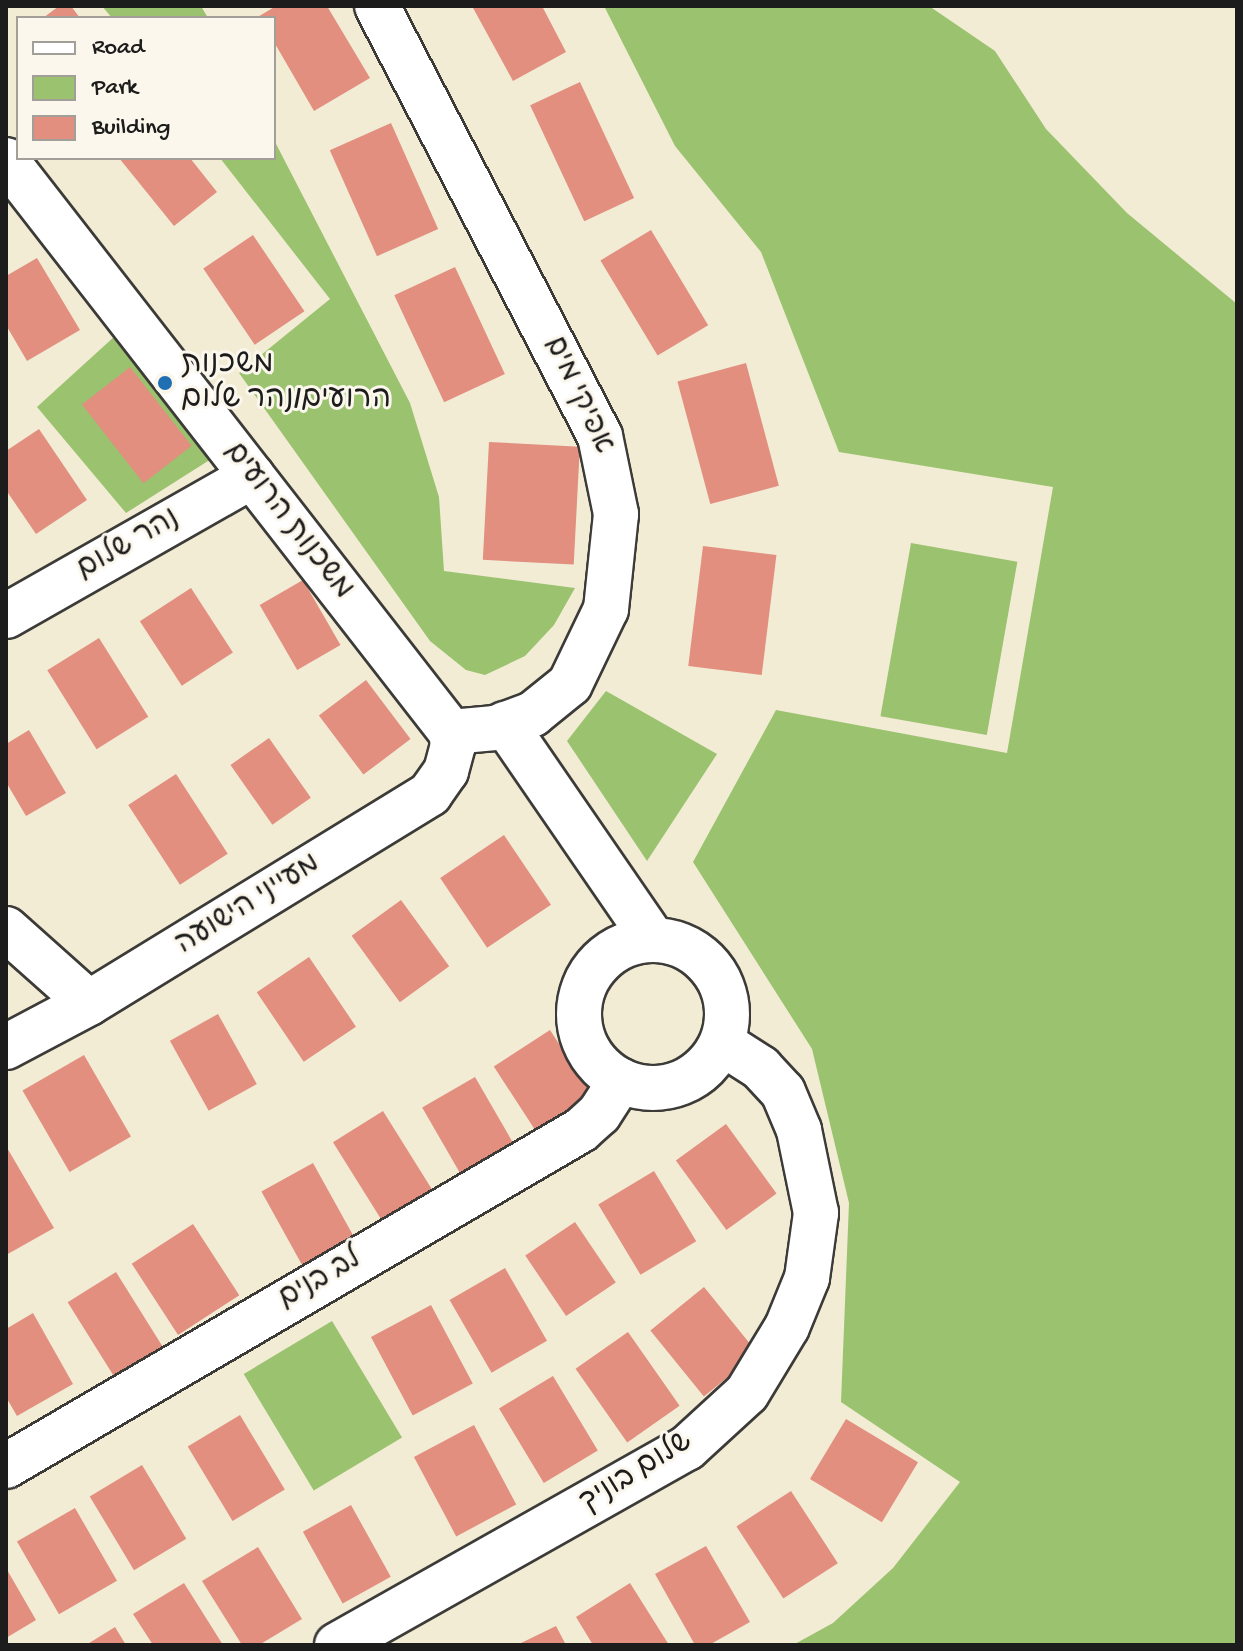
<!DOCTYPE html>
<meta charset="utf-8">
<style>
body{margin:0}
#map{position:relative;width:1243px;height:1651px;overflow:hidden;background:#f2ecd5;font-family:"Gochi Hand","Playpen Sans Hebrew",sans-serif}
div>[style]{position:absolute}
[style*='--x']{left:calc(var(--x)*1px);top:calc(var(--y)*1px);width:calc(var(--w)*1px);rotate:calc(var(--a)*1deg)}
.green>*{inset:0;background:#9bc26e;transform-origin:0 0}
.building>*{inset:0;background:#e28f80;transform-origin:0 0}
.roads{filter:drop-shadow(2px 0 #3c3b38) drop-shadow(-2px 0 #3c3b38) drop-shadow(0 2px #3c3b38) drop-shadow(0 -2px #3c3b38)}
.minor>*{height:44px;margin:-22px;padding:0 22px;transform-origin:22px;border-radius:22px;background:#fff}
.minor>.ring{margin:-22px;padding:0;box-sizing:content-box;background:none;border:44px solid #fff;border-radius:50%}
.dots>*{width:22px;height:22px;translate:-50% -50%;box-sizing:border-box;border:4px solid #fbf7ec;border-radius:50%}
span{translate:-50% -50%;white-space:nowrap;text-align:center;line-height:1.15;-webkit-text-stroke:6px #fbf7ec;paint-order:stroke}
.poi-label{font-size:30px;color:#1c1c1c}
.left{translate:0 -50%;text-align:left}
.street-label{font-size:30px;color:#1c1c1c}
.frame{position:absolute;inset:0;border:8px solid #1c1c1c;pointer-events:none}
.legend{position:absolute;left:16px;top:16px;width:260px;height:144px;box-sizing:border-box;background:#fbf7ec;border:2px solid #a29f99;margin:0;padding:10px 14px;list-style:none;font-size:24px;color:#1c1c1c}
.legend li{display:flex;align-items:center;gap:16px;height:40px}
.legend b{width:40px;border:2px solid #a29f99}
</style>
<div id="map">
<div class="green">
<div style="clip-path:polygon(102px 6px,201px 6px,208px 18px,112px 18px)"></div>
<div style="clip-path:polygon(604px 6px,929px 6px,995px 51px,1046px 129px,1127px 213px,1237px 304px,1237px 1645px,793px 1645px,833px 1623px,893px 1568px,960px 1482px,841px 1402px,849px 1203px,812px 1049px,693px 862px,776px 710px,1007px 753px,1053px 487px,839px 452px,761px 252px,675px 146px)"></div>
<div style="clip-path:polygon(274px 140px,410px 403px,439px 497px,444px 571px,575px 588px,554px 625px,525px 656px,485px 675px,466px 670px,430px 641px,239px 373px,330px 299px,220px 158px,274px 158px)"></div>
<div style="clip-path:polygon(115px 336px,219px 454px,126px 513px,37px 407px)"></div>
<div style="left:911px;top:543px;width:108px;height:176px;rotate:10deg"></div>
<div style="clip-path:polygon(606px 691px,717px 754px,647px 861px,567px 741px)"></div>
<div style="left:332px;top:1321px;width:136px;height:103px;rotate:59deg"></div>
</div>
<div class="building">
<div style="clip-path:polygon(59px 6px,71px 6px,80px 18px,43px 18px)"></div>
<div style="clip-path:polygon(276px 6px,327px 6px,370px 78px,314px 111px,274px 42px,274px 18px,256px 18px)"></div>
<div style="clip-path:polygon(472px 6px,542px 6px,566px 52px,513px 81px)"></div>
<div style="left:580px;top:82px;width:128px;height:55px;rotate:65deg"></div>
<div style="left:391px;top:123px;width:116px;height:67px;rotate:66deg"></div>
<div style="clip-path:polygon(119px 158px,190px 158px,217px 192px,174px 226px)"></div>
<div style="left:651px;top:230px;width:111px;height:59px;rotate:59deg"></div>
<div style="left:253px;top:235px;width:92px;height:60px;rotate:56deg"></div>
<div style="clip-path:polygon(37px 258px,80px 330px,27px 361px,6px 325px,6px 276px)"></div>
<div style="left:455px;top:267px;width:118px;height:67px;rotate:65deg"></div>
<div style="left:746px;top:363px;width:127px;height:71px;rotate:75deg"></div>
<div style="left:130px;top:367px;width:100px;height:61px;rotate:52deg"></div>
<div style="clip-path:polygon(39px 429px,87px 500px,36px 534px,6px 490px,6px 451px)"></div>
<div style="left:489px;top:442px;width:91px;height:118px;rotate:3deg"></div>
<div style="left:703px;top:546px;width:74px;height:121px;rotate:7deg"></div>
<div style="left:303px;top:580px;width:75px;height:50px;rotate:60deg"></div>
<div style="left:191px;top:588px;width:77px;height:61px;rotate:57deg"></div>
<div style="left:99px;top:638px;width:93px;height:61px;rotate:58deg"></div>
<div style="left:366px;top:680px;width:74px;height:59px;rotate:53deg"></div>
<div style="clip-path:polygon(29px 730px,66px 793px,26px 816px,6px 782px,6px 744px)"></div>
<div style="left:269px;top:738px;width:73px;height:47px;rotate:55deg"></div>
<div style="left:176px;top:774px;width:95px;height:57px;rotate:57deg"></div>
<div style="left:504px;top:835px;width:84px;height:77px;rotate:56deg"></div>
<div style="left:401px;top:900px;width:82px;height:61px;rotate:54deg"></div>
<div style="left:309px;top:957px;width:84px;height:63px;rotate:56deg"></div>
<div style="left:218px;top:1014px;width:80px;height:55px;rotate:61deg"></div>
<div style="left:550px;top:1030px;width:88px;height:67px;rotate:57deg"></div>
<div style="left:84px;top:1055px;width:94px;height:71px;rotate:60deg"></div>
<div style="left:475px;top:1077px;width:86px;height:61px;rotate:60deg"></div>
<div style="left:383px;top:1111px;width:97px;height:59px;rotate:58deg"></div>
<div style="left:726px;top:1124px;width:86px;height:62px;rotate:54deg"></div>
<div style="clip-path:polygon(6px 1146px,54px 1228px,6px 1255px)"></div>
<div style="left:313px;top:1163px;width:88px;height:59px;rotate:61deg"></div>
<div style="left:654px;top:1171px;width:82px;height:65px;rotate:59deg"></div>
<div style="left:575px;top:1222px;width:73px;height:60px;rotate:56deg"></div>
<div style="left:193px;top:1224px;width:85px;height:73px;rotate:57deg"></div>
<div style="left:505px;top:1268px;width:84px;height:64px;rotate:60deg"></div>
<div style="left:116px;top:1272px;width:89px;height:57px;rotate:58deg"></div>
<div style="left:704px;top:1287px;width:85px;height:69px;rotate:51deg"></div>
<div style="left:431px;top:1305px;width:89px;height:68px;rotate:62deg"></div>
<div style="clip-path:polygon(33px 1313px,73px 1384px,17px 1416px,6px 1397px,6px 1329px)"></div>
<div style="left:628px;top:1332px;width:90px;height:64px;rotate:55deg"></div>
<div style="left:553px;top:1376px;width:87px;height:63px;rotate:59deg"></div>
<div style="left:240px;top:1415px;width:87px;height:61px;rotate:59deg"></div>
<div style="left:846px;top:1419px;width:84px;height:70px;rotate:31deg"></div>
<div style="left:474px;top:1425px;width:90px;height:68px;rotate:62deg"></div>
<div style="left:142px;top:1465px;width:86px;height:61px;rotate:59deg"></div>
<div style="left:791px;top:1491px;width:86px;height:65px;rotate:57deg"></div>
<div style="left:351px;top:1505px;width:82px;height:55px;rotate:61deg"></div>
<div style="left:75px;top:1508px;width:84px;height:67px;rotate:60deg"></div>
<div style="clip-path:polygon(706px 1546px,750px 1622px,709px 1645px,695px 1645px,655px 1574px)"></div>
<div style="clip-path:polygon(258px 1547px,302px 1619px,259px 1645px,242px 1645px,202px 1581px)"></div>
<div style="clip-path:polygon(6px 1568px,36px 1620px,6px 1638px)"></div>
<div style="clip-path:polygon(184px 1583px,223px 1645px,153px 1645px,133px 1614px)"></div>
<div style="clip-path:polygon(630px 1583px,669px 1645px,593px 1645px,576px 1617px)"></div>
<div style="clip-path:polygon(556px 1626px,566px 1645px,517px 1645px)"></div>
<div style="clip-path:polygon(115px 1627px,126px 1645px,86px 1645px)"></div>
</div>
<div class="roads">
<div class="minor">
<div style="--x:377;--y:6;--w:484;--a:62.6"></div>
<div style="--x:600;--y:436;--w:80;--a:78.4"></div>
<div style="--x:616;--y:514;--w:96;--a:96"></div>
<div style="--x:606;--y:609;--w:83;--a:115.6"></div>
<div style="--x:570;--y:684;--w:48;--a:141"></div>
<div style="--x:533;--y:714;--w:40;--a:159.8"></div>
<div style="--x:495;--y:728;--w:44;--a:174.8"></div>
<div style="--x:6;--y:160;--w:725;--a:52.12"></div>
<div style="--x:451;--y:732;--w:13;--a:81"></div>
<div style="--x:453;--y:745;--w:27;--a:105"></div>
<div style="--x:446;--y:771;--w:28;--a:125"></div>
<div style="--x:430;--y:794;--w:400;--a:148.5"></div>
<div style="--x:89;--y:1003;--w:94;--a:152.1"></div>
<div style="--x:6;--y:616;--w:283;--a:-29.6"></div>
<div style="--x:505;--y:724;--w:261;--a:55.5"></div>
<div style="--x:6;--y:929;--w:111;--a:41.7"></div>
<div class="ring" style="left:579px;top:940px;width:104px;height:104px"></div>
<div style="--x:6;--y:1466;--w:666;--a:-30.3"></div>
<div style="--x:581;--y:1130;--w:24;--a:-42"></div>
<div style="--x:599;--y:1114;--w:40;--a:-57.1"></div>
<div style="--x:337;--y:1645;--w:402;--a:-29.4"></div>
<div style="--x:687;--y:1448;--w:81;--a:-42.5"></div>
<div style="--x:747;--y:1393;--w:77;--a:-58.8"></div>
<div style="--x:787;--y:1327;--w:53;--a:-67.8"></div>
<div style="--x:807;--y:1278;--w:66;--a:-82.1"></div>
<div style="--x:816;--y:1213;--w:85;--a:-101.6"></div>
<div style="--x:799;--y:1130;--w:41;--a:-112.8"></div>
<div style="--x:783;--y:1092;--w:33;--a:-133"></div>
<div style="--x:761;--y:1068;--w:46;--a:-147.3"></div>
</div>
</div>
<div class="dots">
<div style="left:165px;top:383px;background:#1f6fb2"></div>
</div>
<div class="poi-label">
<span class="left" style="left:181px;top:383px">משכנות<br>הרועים/נהר שלום</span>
</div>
<div class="street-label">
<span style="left:577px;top:396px;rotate:65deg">אפיקי מים</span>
<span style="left:287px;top:522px;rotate:52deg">משכנות הרועים</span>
<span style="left:129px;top:546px;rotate:-30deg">נהר שלום</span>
<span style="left:249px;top:906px;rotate:-32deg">מעייני הישועה</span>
<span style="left:321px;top:1281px;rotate:-30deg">לב בנים</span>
<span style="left:637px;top:1474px;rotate:-32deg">שלום בוניך</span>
</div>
<div class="frame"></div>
<ul class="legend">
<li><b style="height:10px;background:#fff"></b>Road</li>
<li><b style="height:22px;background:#9bc26e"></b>Park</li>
<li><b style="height:22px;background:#e28f80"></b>Building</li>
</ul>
</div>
